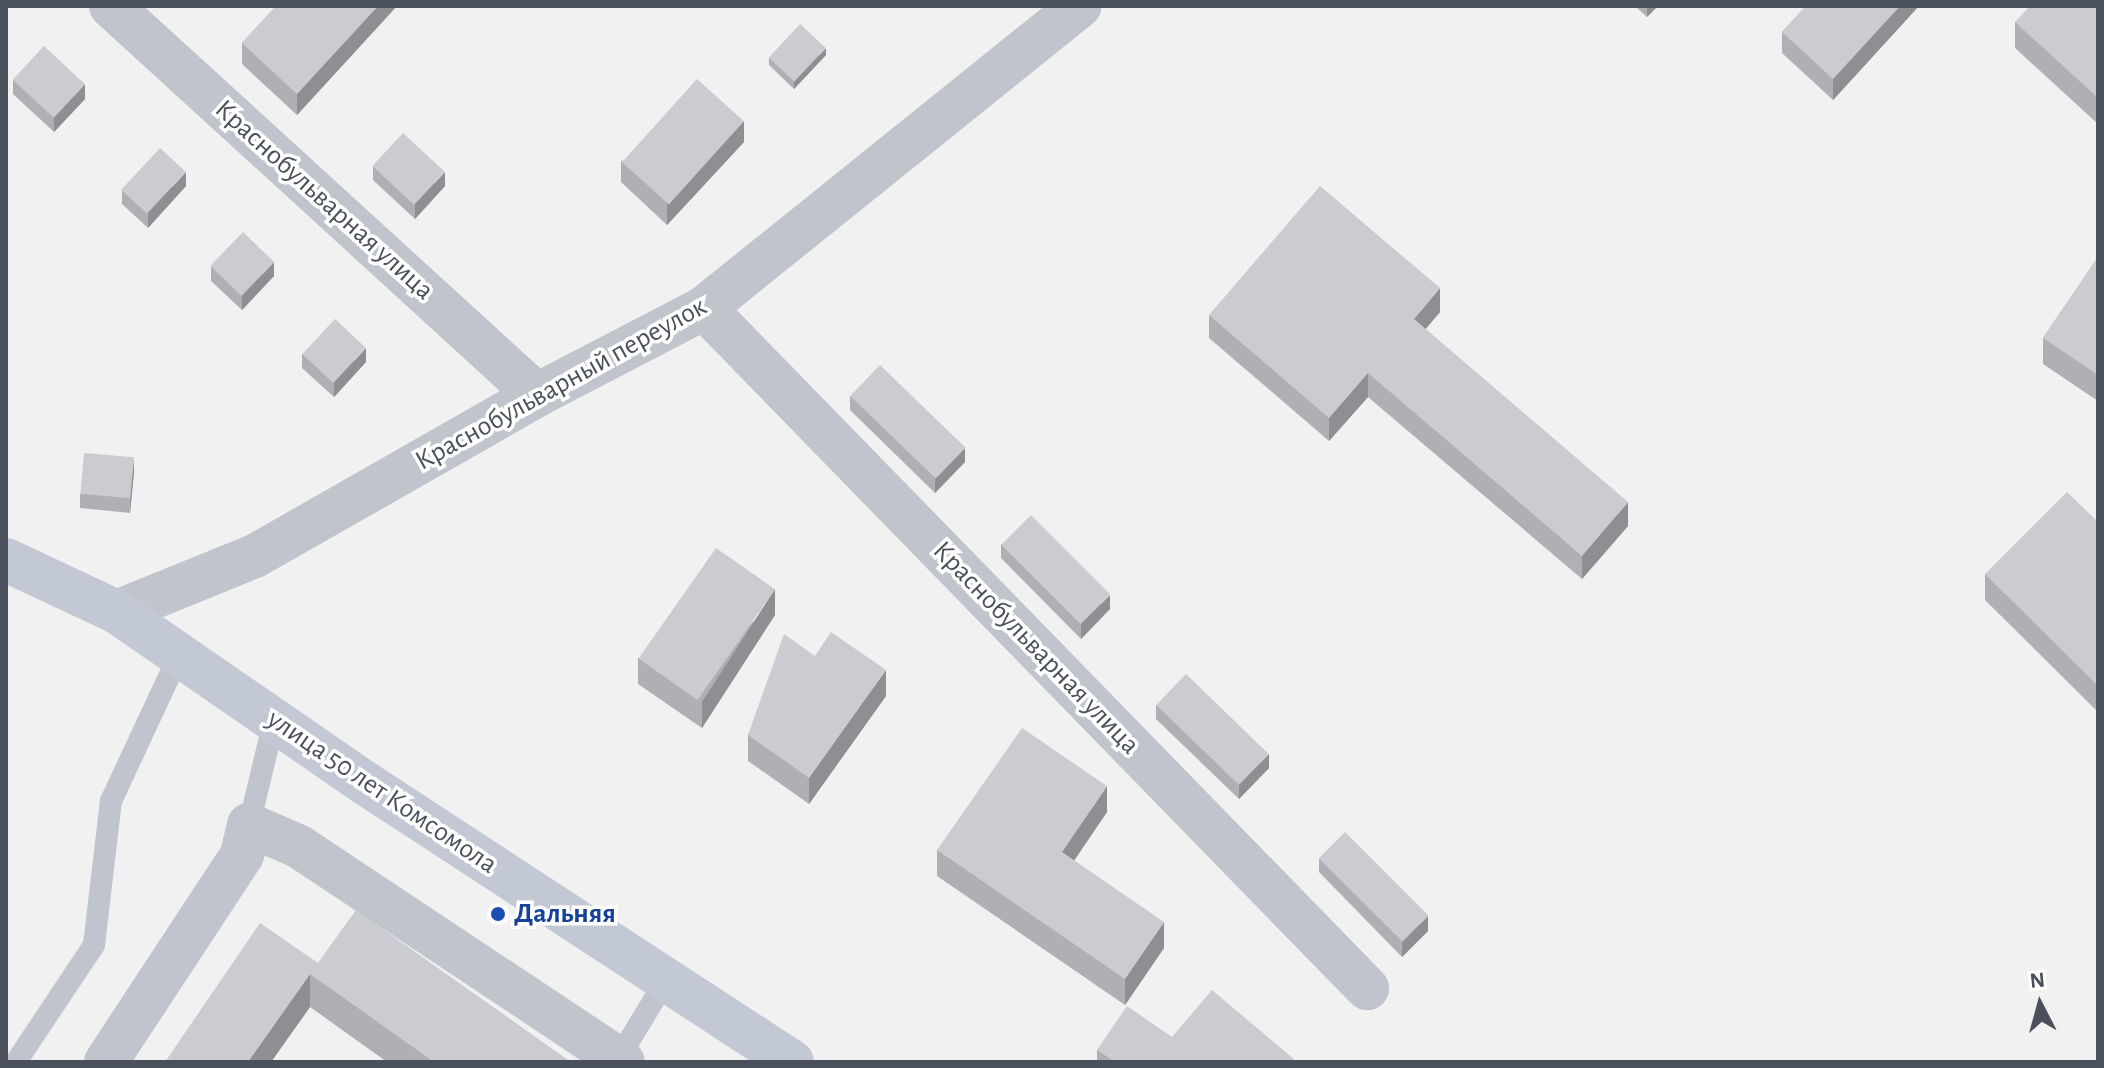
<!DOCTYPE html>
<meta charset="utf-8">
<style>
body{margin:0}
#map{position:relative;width:2104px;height:1068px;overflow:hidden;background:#f2f1f1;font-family:"Alegreya Sans",sans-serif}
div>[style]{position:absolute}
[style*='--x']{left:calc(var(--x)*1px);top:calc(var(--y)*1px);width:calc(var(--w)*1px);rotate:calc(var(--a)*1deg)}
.lane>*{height:22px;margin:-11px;padding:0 11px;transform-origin:11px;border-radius:11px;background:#c0c5cd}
.street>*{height:44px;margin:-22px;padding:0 22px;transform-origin:22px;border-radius:22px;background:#c0c5cd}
.secondary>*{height:44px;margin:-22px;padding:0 22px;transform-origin:22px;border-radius:22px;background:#c3c8d5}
.wall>*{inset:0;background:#afafb5}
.shaded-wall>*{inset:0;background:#8e8f93}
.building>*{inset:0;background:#cbccd2;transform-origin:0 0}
.dots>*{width:22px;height:22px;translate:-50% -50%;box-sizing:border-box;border:4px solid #fff;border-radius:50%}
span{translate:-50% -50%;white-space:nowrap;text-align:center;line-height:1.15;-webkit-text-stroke:7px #fff;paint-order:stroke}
.street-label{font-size:28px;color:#4a505c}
.transit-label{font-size:28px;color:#164399;font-weight:700}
.left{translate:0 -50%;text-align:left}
.frame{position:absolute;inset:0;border:8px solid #4a505c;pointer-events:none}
.north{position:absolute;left:2000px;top:964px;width:80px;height:80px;-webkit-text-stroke:6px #fff;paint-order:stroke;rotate:354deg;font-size:22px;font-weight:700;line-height:32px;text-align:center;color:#4a505c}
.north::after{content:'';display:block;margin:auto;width:28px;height:36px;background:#4a505c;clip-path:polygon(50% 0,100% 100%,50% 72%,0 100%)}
</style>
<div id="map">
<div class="lane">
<div style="--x:249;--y:825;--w:107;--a:-76.5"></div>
<div style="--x:618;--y:1059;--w:92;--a:-58.7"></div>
<div style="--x:16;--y:1062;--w:141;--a:-56.3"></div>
<div style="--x:94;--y:945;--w:145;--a:-83.3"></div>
<div style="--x:111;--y:801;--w:161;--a:-65"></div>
</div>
<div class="street">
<div style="--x:111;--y:6;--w:577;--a:42.4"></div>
<div style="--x:704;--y:308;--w:950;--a:45.73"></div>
<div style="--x:117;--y:612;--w:149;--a:-22.1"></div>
<div style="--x:255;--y:556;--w:325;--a:-29.7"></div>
<div style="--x:537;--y:395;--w:188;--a:-27.5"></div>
<div style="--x:704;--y:308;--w:482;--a:-38.8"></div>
<div style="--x:106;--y:1062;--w:248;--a:-56.7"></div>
<div style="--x:242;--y:855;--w:31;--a:-77"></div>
<div style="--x:249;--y:825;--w:53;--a:23.2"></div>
<div style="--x:298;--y:846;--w:390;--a:33.6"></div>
</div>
<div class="secondary">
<div style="--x:6;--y:560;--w:123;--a:25.1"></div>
<div style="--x:117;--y:612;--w:301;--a:34.6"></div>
<div style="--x:365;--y:783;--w:510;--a:33.16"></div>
</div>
<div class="wall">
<div style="clip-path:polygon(276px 6px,397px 6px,297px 115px,242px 64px,242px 43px)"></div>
<div style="clip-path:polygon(1635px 6px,1658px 6px,1647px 17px)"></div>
<div style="clip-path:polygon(1806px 6px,1919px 6px,1833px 100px,1782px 53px,1782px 32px)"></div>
<div style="clip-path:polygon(2098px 6px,2098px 124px,2015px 48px,2015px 22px)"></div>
<div style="clip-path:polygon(826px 55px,794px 89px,769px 65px,769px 58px)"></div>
<div style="clip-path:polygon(13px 80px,85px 99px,54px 132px,13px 94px)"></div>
<div style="clip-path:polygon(744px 142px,667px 225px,621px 182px,621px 161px)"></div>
<div style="clip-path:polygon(373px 166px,445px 186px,415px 219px,373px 180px)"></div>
<div style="clip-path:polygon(186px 186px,148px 228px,122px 204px,122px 190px)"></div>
<div style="clip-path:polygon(2098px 257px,2098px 401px,2043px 364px,2043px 338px)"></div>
<div style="clip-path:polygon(211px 267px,274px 276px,242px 310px,211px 281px)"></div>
<div style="clip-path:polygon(1440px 312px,1425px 329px,1628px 526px,1582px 579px,1368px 397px,1329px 441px,1209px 338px,1209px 315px)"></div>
<div style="clip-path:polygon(302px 354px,366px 362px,334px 397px,302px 368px)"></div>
<div style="clip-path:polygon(850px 396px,965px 462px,935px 493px,850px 410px)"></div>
<div style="clip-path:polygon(134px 472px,130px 513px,80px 508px,80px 494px)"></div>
<div style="clip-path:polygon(2098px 522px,2098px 712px,1985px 600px,1985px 574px)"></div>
<div style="clip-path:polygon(1001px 544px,1110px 609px,1081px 639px,1001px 558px)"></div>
<div style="clip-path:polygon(775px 615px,702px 728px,638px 684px,638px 658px)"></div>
<div style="clip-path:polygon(815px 656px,886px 696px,809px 804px,748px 761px,748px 735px)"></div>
<div style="clip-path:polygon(1156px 705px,1269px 768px,1239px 799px,1156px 719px)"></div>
<div style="clip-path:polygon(1107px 812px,1074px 861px,1164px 948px,1125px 1005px,937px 876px,937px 850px)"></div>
<div style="clip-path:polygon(1319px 858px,1428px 931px,1402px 957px,1319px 872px)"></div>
<div style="clip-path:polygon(318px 963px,571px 1062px,387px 1062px,310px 1007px,271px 1062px,165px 1062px)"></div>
<div style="clip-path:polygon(1172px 1037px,1294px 1062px,1097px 1062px,1097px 1050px)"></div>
</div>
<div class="shaded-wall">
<div style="clip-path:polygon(378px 6px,397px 6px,297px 115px,297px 94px)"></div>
<div style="clip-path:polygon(1647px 6px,1658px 6px,1647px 17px)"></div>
<div style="clip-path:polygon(1900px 6px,1919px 6px,1833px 100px,1833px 79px)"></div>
<div style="clip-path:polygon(826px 48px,826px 55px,794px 89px,794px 82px)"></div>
<div style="clip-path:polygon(85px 84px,85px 99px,54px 132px,54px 118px)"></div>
<div style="clip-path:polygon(744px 121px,744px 142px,667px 225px,667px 204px)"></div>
<div style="clip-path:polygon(186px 172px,186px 186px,148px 228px,148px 213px)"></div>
<div style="clip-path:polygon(445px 172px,445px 186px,415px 219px,415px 204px)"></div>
<div style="clip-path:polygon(274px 262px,274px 276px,242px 310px,242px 296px)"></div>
<div style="clip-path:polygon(1440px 288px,1440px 312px,1414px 343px,1414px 319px)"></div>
<div style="clip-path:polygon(366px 348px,366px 362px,334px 397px,334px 383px)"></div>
<div style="clip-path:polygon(1368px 373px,1368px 397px,1329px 441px,1329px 418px)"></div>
<div style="clip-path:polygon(965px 448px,965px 462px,935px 493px,935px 478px)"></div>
<div style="clip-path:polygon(134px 457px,134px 472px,130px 513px,130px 498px)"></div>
<div style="clip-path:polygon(1628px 502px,1628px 526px,1582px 579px,1582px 556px)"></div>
<div style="clip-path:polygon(775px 589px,775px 615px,702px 728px,702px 702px)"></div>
<div style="clip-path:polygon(1110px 595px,1110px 609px,1081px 639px,1081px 624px)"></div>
<div style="clip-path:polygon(886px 670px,886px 696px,809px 804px,809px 778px)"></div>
<div style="clip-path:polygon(1269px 754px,1269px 768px,1239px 799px,1239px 785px)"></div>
<div style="clip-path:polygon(1107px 786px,1107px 812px,1062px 878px,1062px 852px)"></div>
<div style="clip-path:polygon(1428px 916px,1428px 931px,1402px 957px,1402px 942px)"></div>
<div style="clip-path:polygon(1164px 922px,1164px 948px,1125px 1005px,1125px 979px)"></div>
<div style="clip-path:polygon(310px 974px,310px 1007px,271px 1062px,248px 1062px)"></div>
</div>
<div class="building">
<div style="clip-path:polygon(276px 6px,378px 6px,297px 94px,242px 43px)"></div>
<div style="clip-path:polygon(1806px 6px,1900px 6px,1833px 79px,1782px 32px)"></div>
<div style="clip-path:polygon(2030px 6px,2098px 6px,2098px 98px,2015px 22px)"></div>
<div style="left:800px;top:24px;width:35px;height:46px;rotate:43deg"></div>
<div style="left:44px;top:46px;width:56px;height:46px;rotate:43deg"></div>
<div style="left:697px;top:79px;width:63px;height:112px;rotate:42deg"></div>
<div style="left:403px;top:133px;width:57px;height:45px;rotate:43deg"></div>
<div style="left:160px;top:148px;width:35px;height:57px;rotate:43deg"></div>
<div style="clip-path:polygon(1320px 186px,1440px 288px,1414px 319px,1628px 502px,1582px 556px,1368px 373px,1329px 418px,1209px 315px)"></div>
<div style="left:243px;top:232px;width:43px;height:47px;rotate:44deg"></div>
<div style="clip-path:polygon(2098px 257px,2098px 375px,2043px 338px)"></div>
<div style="left:335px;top:319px;width:42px;height:48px;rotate:43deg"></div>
<div style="left:880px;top:365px;width:119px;height:43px;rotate:44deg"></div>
<div style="left:84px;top:453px;width:50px;height:41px;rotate:5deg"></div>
<div style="clip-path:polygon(2067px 492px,2098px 522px,2098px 686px,1985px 574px)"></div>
<div style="left:1031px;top:515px;width:112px;height:42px;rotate:45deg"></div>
<div style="left:716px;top:548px;width:72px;height:135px;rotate:35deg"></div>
<div style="clip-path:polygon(831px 632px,886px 670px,809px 778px,748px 735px,784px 634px,815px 656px)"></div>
<div style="left:1186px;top:674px;width:115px;height:43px;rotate:44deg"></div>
<div style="clip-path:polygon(1022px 728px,1107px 786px,1062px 852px,1164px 922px,1125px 979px,937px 850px)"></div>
<div style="left:1345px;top:832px;width:118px;height:37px;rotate:45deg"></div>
<div style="clip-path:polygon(356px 910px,571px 1062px,434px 1062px,310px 974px)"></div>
<div style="clip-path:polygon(260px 923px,318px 963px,248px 1062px,165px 1062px)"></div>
<div style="clip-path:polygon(1212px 990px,1294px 1059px,1291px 1062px,1115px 1062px,1097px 1050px,1127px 1006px,1172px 1037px)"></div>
</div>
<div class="dots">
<div style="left:498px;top:914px;background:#1a4fb4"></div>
</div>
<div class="street-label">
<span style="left:324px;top:200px;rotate:42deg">Краснобульварная улица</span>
<span style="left:561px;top:384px;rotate:-29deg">Краснобульварный переулок</span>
<span style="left:1036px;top:648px;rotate:46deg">Краснобульварная улица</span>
<span style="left:382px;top:792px;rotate:34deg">улица 50 лет Комсомола</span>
</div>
<div class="transit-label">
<span class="left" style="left:514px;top:914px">Дальняя</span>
</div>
<div class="frame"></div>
<div class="north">N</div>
</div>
